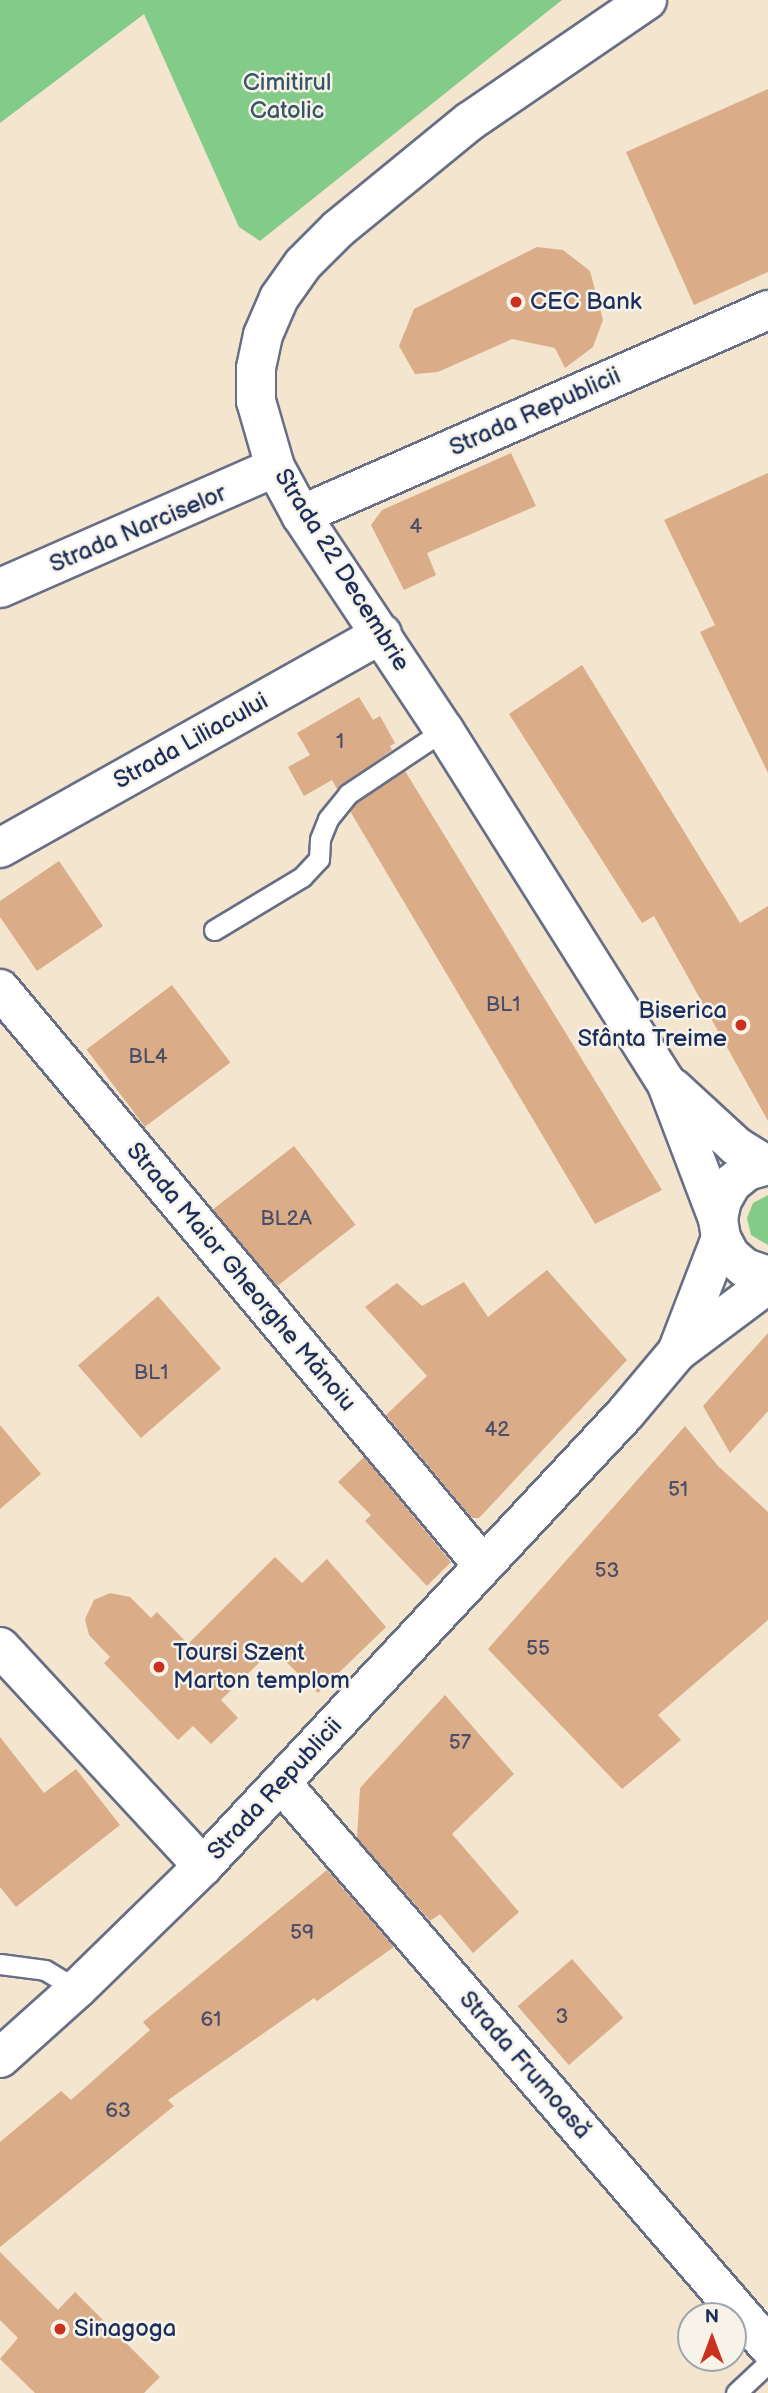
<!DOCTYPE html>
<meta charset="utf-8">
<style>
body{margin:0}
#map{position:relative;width:768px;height:2393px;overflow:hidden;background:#f4e5cf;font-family:"Balsamiq Sans",sans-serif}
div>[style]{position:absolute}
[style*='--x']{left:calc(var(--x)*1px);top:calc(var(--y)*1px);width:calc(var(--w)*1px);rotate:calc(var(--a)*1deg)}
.green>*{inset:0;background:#82cb88}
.building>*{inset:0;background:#dbac88;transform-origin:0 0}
.roads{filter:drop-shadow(2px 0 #676f86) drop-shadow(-2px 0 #676f86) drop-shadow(0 2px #676f86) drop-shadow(0 -2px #676f86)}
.lane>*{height:19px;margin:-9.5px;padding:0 9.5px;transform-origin:9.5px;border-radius:9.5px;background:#fff}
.street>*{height:38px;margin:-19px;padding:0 19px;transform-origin:19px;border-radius:19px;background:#fff}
.secondary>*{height:38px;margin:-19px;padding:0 19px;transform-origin:19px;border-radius:19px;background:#fff}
.primary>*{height:38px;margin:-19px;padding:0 19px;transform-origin:19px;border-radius:19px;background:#fff}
.dots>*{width:19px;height:19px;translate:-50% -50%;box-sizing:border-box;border:4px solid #f7f3e8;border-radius:50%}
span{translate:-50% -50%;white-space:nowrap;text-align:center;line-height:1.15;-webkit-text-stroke:5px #f7f3e8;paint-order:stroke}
.number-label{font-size:21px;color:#4b4e68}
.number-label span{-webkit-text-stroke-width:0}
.park-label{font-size:24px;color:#355668}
.poi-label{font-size:24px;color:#1b2f5e}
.left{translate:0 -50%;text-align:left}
.right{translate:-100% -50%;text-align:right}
.street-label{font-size:24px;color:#1b2f5e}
.north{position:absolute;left:677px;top:2302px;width:70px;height:70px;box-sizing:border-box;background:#f7f3e8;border:2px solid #9fa5b1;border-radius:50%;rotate:0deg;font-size:19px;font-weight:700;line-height:28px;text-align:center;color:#1b2f5e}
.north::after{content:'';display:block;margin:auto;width:24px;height:32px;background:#c8321e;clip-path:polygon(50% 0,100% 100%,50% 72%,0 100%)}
</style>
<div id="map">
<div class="green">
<div style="clip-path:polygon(0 0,562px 0,260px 241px,239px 227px,144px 14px,0 123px)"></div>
<div style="clip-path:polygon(768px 1195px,768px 1245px,751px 1235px,747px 1218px,753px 1203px)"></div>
</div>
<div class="building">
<div style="clip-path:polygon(768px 89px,768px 272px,694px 305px,626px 152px)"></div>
<div style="clip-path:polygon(537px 247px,563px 250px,590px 271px,603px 320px,593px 347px,565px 368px,555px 348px,512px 339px,438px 372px,415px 374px,399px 346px,414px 309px)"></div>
<div style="clip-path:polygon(511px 453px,536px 506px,427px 553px,436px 575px,404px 590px,371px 525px,382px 510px)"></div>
<div style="clip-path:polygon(768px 473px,768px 773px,700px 632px,715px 625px,664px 520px)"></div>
<div style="clip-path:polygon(582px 665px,740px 923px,768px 906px,768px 1121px,654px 916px,642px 923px,509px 714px)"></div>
<div style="clip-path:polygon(359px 697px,373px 720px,380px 716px,395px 743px,390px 746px,392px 750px,337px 789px,332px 780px,304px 796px,288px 767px,310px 755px,297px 733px)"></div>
<div style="clip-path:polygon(405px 771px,662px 1190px,595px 1224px,350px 811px,356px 803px)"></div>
<div style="clip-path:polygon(59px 861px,103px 926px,37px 971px,0 917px,0 901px)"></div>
<div style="left:172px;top:985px;width:97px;height:107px;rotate:53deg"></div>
<div style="left:294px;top:1146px;width:100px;height:103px;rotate:52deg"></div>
<div style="clip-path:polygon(547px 1270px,627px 1360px,479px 1518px,472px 1518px,386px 1415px,427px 1376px,365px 1307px,397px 1283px,422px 1306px,464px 1282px,488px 1317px)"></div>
<div style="left:158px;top:1296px;width:96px;height:106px;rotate:49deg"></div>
<div style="clip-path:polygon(768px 1333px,768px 1411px,730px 1453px,703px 1406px)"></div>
<div style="clip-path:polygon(0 1425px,41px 1474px,0 1509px)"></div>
<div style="clip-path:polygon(685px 1426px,718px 1466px,768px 1512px,768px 1620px,658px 1715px,681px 1740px,622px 1789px,488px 1649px)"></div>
<div style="clip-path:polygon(364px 1457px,451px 1562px,427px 1586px,365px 1521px,371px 1515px,338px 1482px)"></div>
<div style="clip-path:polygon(275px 1557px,302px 1583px,327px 1559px,386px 1627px,318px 1693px,273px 1649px,221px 1700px,238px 1718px,211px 1744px,193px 1726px,178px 1740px,104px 1663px,110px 1657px,89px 1635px,85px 1619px,94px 1600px,110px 1593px,130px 1597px,151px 1618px,157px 1612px,188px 1644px)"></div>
<div style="clip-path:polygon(445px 1695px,514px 1774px,452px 1834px,519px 1912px,473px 1953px,440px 1914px,430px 1921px,357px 1838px,360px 1788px)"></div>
<div style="clip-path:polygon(0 1737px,44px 1793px,76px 1769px,120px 1825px,16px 1907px,0 1887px)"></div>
<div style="clip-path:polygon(327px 1870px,394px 1947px,317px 2001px,314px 1998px,168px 2100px,174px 2106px,0 2247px,0 2142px,61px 2091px,71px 2100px,150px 2030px,143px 2022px)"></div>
<div style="left:572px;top:1959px;width:78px;height:72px;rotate:49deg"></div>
<div style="clip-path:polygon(0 2252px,58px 2310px,75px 2292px,160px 2377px,144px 2393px,35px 2393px,0 2359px,18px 2338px,0 2320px)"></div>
</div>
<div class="roads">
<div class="lane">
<div style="--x:214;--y:930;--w:103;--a:-31.1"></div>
<div style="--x:302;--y:877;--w:25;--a:-47"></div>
<div style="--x:319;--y:859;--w:20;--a:-87"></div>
<div style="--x:320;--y:839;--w:22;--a:-68"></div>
<div style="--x:328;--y:819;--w:32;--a:-51"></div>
<div style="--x:348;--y:794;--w:115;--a:-33.7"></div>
<div style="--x:0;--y:1964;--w:45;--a:7.6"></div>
<div style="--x:45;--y:1970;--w:37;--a:31"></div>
<div style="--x:736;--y:2393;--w:44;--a:-43.2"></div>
</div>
<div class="street">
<div style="--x:301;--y:515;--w:510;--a:-23.7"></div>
<div style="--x:0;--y:588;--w:300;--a:-23.7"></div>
<div style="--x:0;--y:848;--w:438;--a:-29.3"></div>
<div style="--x:0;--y:989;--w:750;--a:50.03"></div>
<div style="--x:0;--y:1647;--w:299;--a:47.2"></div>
<div style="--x:282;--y:1784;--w:743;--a:49.15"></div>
</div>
<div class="secondary">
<div style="--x:677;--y:1352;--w:122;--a:-68.9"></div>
<div style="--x:0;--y:2058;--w:103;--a:-41.9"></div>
<div style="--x:77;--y:1989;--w:176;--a:-44.3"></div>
<div style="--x:203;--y:1866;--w:618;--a:-46.97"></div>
<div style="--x:625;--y:1414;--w:81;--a:-50"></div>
<div style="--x:677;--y:1352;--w:114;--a:-36.8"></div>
</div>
<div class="primary">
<div style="--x:647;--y:0;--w:214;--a:145.6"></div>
<div style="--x:470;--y:121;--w:171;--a:140.7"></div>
<div style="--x:338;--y:229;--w:49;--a:135"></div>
<div style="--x:303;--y:264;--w:42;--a:125.2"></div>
<div style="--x:279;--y:298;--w:40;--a:113.4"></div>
<div style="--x:263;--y:335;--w:34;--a:102"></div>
<div style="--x:256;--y:368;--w:33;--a:90"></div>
<div style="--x:256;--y:401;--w:69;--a:73.9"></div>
<div style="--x:275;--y:467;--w:55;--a:61.6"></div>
<div style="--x:301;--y:515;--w:258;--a:56.4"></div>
<div style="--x:444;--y:730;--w:416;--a:57.8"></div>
<div style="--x:666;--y:1082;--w:147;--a:69.2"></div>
<div style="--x:673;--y:1088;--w:86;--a:42.6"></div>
<div style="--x:736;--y:1146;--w:36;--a:32"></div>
<div style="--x:768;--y:1165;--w:22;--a:164"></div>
<div style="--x:747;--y:1171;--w:19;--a:141"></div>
<div style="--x:732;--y:1183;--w:20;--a:120"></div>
<div style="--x:722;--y:1200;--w:19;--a:102"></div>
<div style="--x:718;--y:1219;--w:19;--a:81"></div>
<div style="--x:721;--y:1238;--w:19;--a:62"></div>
<div style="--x:730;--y:1255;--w:20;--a:41"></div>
<div style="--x:745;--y:1268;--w:24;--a:19"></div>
</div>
</div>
<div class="dots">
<div style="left:516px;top:302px;background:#c8321e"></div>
<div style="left:741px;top:1025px;background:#c8321e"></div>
<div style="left:159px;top:1667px;background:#c8321e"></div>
<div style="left:60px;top:2329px;background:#c8321e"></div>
</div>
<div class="number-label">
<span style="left:416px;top:527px">4</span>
<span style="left:340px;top:742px">1</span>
<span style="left:503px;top:1005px">BL1</span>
<span style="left:148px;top:1057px">BL4</span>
<span style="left:286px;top:1219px">BL2A</span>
<span style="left:151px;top:1373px">BL1</span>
<span style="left:497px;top:1430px">42</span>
<span style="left:678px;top:1490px">51</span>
<span style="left:607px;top:1571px">53</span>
<span style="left:538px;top:1649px">55</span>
<span style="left:460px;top:1743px">57</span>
<span style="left:302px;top:1933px">59</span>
<span style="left:562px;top:2017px">3</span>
<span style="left:211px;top:2020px">61</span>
<span style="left:118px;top:2111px">63</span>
</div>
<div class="park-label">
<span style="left:287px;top:97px">Cimitirul<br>Catolic</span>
</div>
<div class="poi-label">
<span class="left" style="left:530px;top:302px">CEC Bank</span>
<span class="right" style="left:727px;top:1025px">Biserica<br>Sfânta Treime</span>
<span class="left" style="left:173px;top:1667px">Toursi Szent<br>Marton templom</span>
<span class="left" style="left:74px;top:2329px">Sinagoga</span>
</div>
<div class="street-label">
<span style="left:535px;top:412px;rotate:-24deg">Strada Republicii</span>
<span style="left:138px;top:529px;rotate:-23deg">Strada Narciselor</span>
<span style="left:342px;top:570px;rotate:58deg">Strada 22 Decembrie</span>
<span style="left:191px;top:741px;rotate:-29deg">Strada Liliacului</span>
<span style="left:241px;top:1277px;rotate:50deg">Strada Maior Gheorghe Mănoiu</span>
<span style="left:275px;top:1789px;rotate:-47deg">Strada Republicii</span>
<span style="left:525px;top:2065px;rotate:49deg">Strada Frumoasă</span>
</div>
<div class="north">N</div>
</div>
